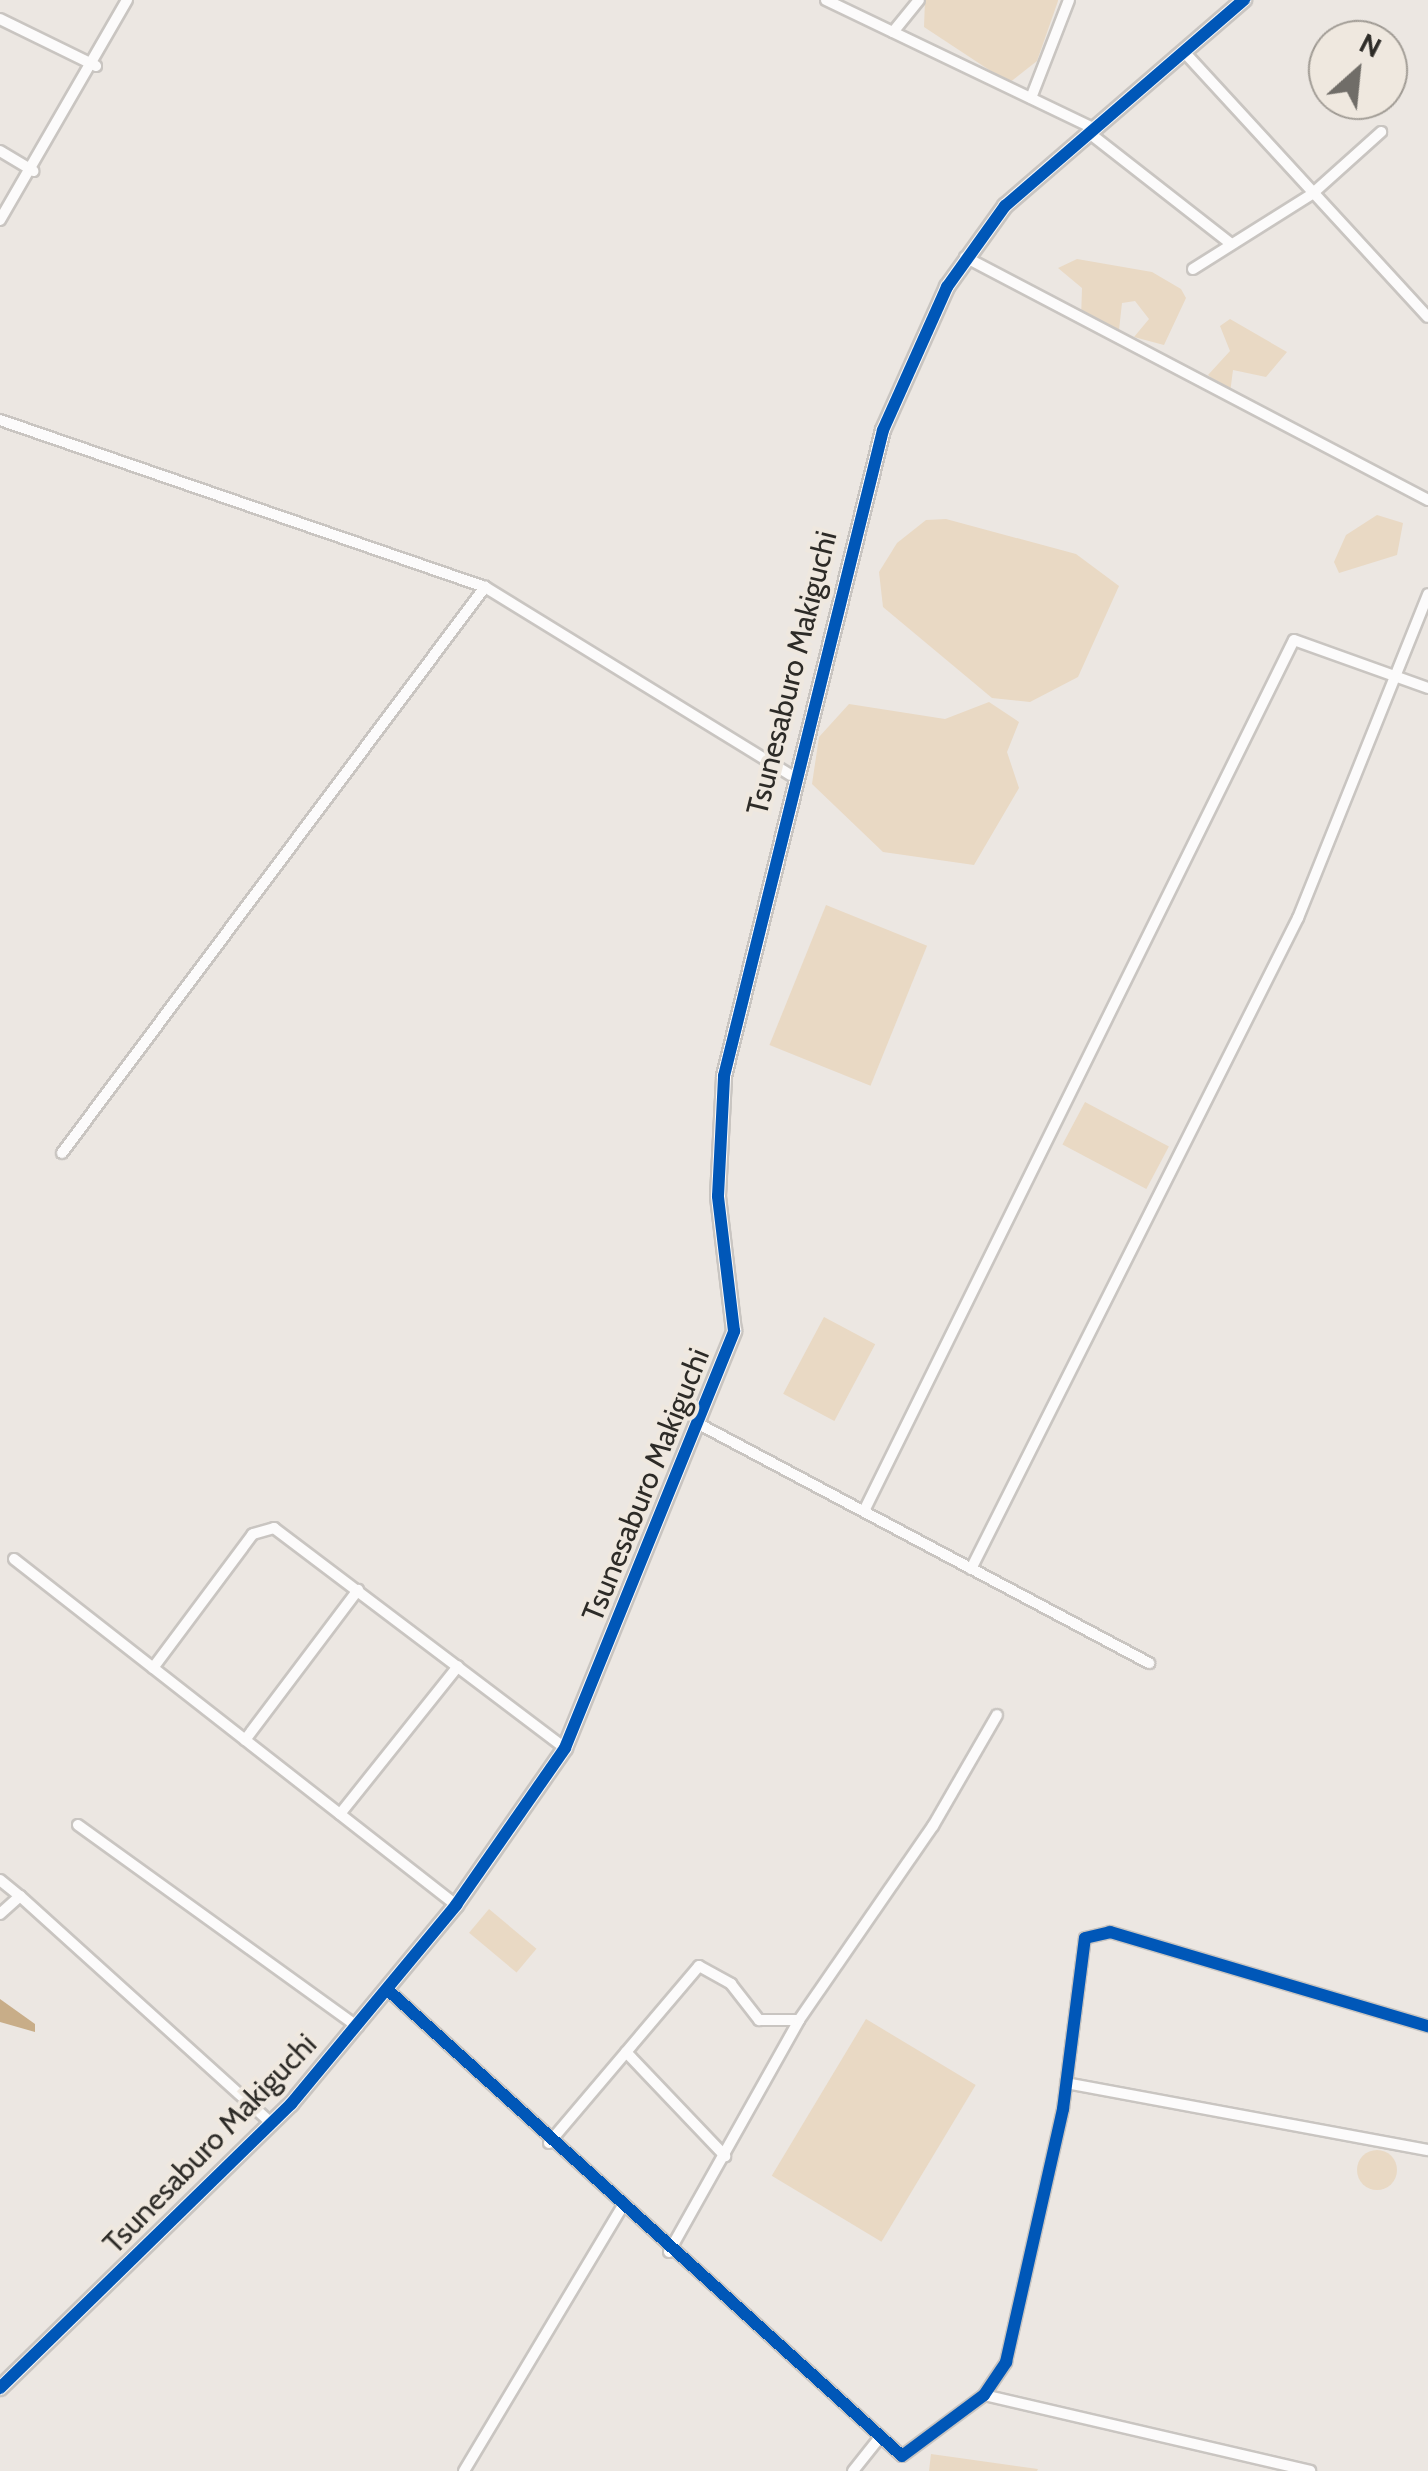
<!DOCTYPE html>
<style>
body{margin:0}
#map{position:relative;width:1428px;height:2471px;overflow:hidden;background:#ece7e2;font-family:Cabin,sans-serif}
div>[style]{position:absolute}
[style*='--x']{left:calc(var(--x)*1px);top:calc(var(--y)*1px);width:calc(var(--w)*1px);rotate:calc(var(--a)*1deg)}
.green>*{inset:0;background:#e9d9c4;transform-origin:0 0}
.round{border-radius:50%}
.water>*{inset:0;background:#c8ad88}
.roads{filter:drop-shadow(2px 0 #c9c5c1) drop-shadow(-2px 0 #c9c5c1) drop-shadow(0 2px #c9c5c1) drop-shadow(0 -2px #c9c5c1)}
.street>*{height:10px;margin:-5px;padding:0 5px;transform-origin:5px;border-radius:5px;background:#fcfbfb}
.secondary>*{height:14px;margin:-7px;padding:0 7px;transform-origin:7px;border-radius:7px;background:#fcfbfb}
.cycleway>*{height:12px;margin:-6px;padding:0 6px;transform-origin:6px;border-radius:6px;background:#0057b8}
span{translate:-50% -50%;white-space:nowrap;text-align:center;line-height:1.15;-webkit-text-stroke:8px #efe8df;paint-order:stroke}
.street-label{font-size:30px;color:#2d2b27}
.north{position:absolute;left:1308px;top:20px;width:100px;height:100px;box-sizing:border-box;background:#efe8df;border:2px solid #a19c95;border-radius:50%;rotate:27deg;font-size:28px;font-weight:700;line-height:40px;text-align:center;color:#2d2b27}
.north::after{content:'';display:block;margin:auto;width:35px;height:45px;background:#706d68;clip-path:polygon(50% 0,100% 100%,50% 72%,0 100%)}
</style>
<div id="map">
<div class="green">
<div style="clip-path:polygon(925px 0,1058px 0,1058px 1px,1037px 61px,1009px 83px,924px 27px)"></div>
<div style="clip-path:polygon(1077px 259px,1152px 272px,1181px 289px,1186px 298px,1164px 345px,1134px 337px,1149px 319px,1135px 301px,1122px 303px,1119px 330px,1109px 334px,1081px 318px,1082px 288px,1058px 268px)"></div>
<div style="clip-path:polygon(1230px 319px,1287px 352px,1266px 377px,1233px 370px,1230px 393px,1208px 375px,1230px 351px,1220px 326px)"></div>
<div style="clip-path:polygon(1377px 515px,1403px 523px,1397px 555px,1339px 573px,1334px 562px,1346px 535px)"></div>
<div style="clip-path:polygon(946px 519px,1076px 554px,1119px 586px,1078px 677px,1030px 702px,992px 698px,883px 607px,879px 572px,897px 543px,926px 520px)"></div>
<div style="clip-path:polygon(989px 702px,1019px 722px,1007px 752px,1019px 788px,974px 865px,883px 852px,812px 784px,819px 737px,849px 704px,945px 719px)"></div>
<div style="left:826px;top:905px;width:109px;height:151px;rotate:22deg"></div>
<div style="left:1085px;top:1102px;width:95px;height:48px;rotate:28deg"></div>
<div style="left:824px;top:1317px;width:58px;height:87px;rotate:28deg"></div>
<div style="left:489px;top:1909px;width:62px;height:31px;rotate:40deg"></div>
<div style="left:866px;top:2019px;width:128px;height:183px;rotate:31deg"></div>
<div class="round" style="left:1357px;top:2150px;width:40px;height:40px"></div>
<div style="clip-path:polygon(931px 2454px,1038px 2469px,1037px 2471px,929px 2471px)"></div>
</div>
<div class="water">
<div style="clip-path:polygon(0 1999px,35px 2024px,35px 2032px,0 2022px)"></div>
</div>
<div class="roads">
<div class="street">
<div style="--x:826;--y:0;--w:296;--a:25.6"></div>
<div style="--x:0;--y:19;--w:107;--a:26.1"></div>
<div style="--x:893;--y:32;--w:41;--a:-50.9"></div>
<div style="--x:1186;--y:54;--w:357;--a:47.4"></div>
<div style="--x:1031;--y:98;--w:105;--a:-68.8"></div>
<div style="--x:1088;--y:132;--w:179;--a:38"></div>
<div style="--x:0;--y:151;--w:39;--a:31"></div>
<div style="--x:0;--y:220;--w:254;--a:-60"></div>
<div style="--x:965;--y:257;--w:523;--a:27.69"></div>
<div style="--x:1193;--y:269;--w:141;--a:-32.2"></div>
<div style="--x:1312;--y:194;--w:93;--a:-41.9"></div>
<div style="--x:0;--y:420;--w:513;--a:19"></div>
<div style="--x:485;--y:587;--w:359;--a:31.6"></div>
<div style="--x:62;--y:1153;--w:707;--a:-53.23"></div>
<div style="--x:697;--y:1423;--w:512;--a:27.97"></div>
<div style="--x:864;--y:1511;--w:971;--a:-63.73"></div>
<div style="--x:1294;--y:640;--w:142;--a:19.7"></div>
<div style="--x:14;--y:1559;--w:561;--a:38.05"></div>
<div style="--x:971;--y:1569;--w:729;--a:-63.33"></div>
<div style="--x:1298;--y:918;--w:349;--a:-68.1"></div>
<div style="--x:153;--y:1668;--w:167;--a:-53.3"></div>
<div style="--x:253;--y:1534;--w:22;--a:-16"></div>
<div style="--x:274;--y:1528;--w:365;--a:37.1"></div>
<div style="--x:245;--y:1740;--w:188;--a:-53"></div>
<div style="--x:340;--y:1814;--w:189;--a:-51.4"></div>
<div style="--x:78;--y:1825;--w:345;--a:35.8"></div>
<div style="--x:0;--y:1880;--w:26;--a:39"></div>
<div style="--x:0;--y:1914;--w:27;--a:-42"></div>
<div style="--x:20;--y:1896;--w:340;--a:42.1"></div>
<div style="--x:389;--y:1991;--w:692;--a:42.19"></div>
<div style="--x:902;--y:2456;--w:102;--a:-36.6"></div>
<div style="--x:984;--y:2395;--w:40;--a:-56"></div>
<div style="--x:1006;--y:2362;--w:259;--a:-77.3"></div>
<div style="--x:1063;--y:2109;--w:172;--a:-82.7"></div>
<div style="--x:1085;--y:1938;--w:26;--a:-13"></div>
<div style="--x:1110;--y:1932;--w:332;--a:16.5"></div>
<div style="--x:626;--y:2052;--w:144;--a:46.4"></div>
<div style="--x:1066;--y:2083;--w:368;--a:10.5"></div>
<div style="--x:549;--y:2143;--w:232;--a:-49.7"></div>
<div style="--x:699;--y:1966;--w:37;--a:29"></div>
<div style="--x:731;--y:1984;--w:46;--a:52.1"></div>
<div style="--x:759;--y:2020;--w:40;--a:0"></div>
<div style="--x:669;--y:2252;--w:266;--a:-60.7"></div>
<div style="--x:799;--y:2020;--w:236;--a:-55.4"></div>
<div style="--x:933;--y:1826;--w:128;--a:-60"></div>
<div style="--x:984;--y:2395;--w:335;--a:13.1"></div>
<div style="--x:464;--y:2471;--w:305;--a:-59.1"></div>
<div style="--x:853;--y:2471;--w:43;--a:-51.5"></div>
</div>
<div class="secondary">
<div style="--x:0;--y:2388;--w:407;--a:-44.3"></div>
<div style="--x:291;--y:2104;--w:259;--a:-50.3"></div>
<div style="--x:456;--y:1905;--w:191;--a:-55.2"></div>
<div style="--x:565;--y:1748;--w:450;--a:-67.9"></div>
<div style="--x:734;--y:1331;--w:136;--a:-96.8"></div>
<div style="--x:718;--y:1196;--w:120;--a:-87.1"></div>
<div style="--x:724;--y:1076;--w:665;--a:-76.17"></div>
<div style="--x:883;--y:430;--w:157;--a:-65.9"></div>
<div style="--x:947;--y:287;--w:100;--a:-54.4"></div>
<div style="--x:1005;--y:206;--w:316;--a:-40.8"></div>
</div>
</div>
<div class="cycleway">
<div style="--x:389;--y:1991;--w:692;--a:42.19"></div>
<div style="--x:902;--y:2456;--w:102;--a:-36.6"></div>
<div style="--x:984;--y:2395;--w:40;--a:-56"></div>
<div style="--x:1006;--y:2362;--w:259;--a:-77.3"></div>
<div style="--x:1063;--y:2109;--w:172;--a:-82.7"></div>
<div style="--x:1085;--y:1938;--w:26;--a:-13"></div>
<div style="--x:1110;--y:1932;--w:332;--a:16.5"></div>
<div style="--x:0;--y:2388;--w:407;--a:-44.3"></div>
<div style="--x:291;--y:2104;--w:259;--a:-50.3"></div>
<div style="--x:456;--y:1905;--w:191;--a:-55.2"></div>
<div style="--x:565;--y:1748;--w:450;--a:-67.9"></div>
<div style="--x:734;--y:1331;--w:136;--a:-96.8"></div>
<div style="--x:718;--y:1196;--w:120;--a:-87.1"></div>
<div style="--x:724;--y:1076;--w:665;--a:-76.17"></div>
<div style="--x:883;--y:430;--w:157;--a:-65.9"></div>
<div style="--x:947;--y:287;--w:100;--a:-54.4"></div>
<div style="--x:1005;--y:206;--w:316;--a:-40.8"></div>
</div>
<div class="street-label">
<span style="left:792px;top:673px;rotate:-76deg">Tsunesaburo Makiguchi</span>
<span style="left:646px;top:1485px;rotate:-68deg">Tsunesaburo Makiguchi</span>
<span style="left:210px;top:2144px;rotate:-46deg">Tsunesaburo Makiguchi</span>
</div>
<div class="north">N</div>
</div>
